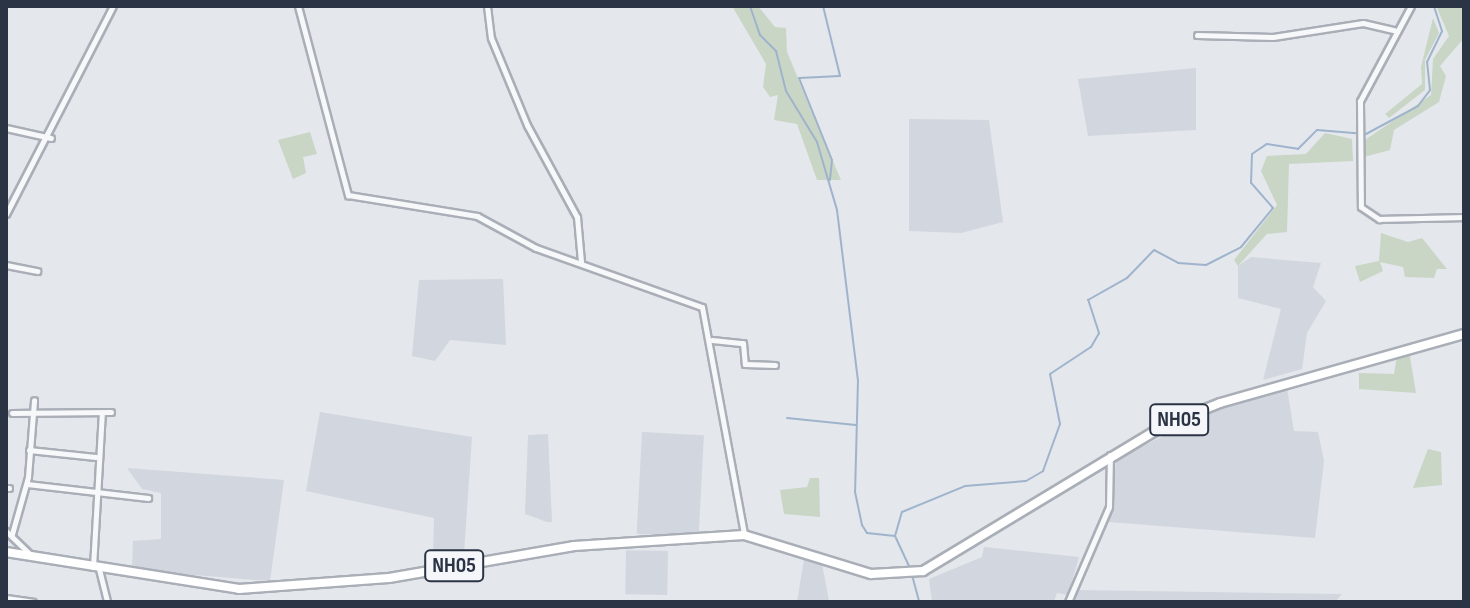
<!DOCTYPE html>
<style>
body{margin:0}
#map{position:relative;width:1470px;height:608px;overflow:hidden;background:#e4e7ec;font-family:"Sofia Sans Condensed",sans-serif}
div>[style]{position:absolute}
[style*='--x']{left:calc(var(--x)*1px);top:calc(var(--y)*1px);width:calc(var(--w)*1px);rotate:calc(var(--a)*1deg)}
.built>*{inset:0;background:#d2d6de;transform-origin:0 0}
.green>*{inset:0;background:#c9d6c5}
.stream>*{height:2px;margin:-1px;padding:0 1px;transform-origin:1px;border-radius:1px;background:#9fb4cc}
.roads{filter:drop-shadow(2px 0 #a9aeb7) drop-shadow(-2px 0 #a9aeb7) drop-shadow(0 2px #a9aeb7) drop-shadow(0 -2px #a9aeb7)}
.street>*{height:5px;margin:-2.5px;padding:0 2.5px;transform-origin:2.5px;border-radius:2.5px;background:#f7f8fa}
.primary>*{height:8px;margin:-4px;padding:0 4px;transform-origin:4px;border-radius:4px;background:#fff}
span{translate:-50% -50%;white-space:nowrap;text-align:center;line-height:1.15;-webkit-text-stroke:6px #f4f6f9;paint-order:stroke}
.shield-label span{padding:2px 6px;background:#f4f6f9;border:2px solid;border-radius:6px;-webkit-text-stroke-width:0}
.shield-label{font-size:22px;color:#2b3445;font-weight:700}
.frame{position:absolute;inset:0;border:8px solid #2b3445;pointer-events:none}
</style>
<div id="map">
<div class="built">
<div style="clip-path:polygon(1196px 68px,1196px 130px,1088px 136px,1078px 79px)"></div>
<div style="clip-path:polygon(909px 119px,989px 120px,1003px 222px,961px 233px,909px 231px)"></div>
<div style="clip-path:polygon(1251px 257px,1321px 263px,1313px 287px,1326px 301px,1307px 333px,1302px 369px,1263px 380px,1281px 309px,1238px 298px,1238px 266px)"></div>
<div style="clip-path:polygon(503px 279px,506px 345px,450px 340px,435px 361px,412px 356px,419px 280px)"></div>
<div style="clip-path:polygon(1287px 388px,1294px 431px,1318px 432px,1324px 461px,1315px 538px,1109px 522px,1116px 460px,1222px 406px)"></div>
<div style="clip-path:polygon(320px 412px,472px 437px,464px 553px,433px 556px,434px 518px,306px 491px)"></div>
<div style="left:642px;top:432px;width:62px;height:102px;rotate:3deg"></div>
<div style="clip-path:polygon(548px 434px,552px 522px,547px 522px,525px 514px,528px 435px)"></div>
<div style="clip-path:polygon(127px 468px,284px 480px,270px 581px,132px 570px,133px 541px,161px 539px,161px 493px,142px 489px)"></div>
<div style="clip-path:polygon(984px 547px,1079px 557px,1068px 595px,1057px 593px,1054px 602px,932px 602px,929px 579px,982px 557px)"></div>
<div style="left:668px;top:551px;width:44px;height:42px;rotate:91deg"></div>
<div style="clip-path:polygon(804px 559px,822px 564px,829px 601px,797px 602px)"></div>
<div style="clip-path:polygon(1075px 590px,1342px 594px,1335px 602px,1071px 602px)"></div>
</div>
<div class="green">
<div style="clip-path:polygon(732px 6px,758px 6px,775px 27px,786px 28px,787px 52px,841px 180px,817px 180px,797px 124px,774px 120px,778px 95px,770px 97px,763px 87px,766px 64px)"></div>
<div style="clip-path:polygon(1464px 6px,1464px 38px,1440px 66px,1446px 76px,1439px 102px,1394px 130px,1390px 150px,1360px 158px,1362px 142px,1431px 95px,1433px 59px,1449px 36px,1437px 8px)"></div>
<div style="clip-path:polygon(1433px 18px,1439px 33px,1425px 60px,1425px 90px,1389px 118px,1385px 114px,1422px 84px,1421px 67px)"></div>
<div style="clip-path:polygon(310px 132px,317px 154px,303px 157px,306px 173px,293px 179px,278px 140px)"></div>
<div style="clip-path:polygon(1325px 133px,1352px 139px,1353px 161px,1289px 164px,1287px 232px,1267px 234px,1238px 266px,1234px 260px,1277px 205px,1261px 171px,1267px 156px,1306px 154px)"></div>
<div style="clip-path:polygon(1381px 233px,1408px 242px,1422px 238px,1447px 269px,1437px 269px,1434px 278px,1405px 277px,1403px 267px,1380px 262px,1383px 271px,1360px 282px,1355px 266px,1379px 261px)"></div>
<div style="clip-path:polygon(1409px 351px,1416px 393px,1359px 389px,1359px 373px,1394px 374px,1397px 356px)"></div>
<div style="clip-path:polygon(1428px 449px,1441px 452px,1442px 485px,1413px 488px)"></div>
<div style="clip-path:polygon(810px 478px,819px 478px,820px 517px,784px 514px,780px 490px,807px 487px)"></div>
</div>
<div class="stream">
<div style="--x:750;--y:6;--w:31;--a:71"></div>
<div style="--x:760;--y:35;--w:23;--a:45"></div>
<div style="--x:776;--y:51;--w:41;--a:76"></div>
<div style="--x:786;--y:91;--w:60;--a:58.7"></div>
<div style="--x:817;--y:142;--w:71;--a:73.6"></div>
<div style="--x:837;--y:210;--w:171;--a:83"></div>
<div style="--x:858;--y:380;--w:112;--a:91.5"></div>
<div style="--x:855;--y:492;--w:34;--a:78"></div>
<div style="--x:862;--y:525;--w:9;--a:58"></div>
<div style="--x:867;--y:533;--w:28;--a:6"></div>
<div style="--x:895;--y:536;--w:35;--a:65"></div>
<div style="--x:823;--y:6;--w:72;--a:76.3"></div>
<div style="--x:840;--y:76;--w:41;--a:177.2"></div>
<div style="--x:799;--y:78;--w:88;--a:68.1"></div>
<div style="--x:832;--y:160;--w:20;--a:96"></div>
<div style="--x:787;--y:418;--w:69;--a:5.8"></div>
<div style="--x:895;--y:536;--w:25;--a:-74"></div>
<div style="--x:902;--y:512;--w:68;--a:-22.4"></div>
<div style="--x:965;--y:486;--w:61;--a:-4.7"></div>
<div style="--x:1026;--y:481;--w:20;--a:-30"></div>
<div style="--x:1043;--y:471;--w:50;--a:-70.1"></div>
<div style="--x:1060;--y:424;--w:51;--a:-101.3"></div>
<div style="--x:1050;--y:374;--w:49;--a:-33.4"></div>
<div style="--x:1091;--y:347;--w:16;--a:-60"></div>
<div style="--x:1099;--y:333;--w:35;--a:-108"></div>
<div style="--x:1088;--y:300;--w:45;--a:-29.4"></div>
<div style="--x:1127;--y:278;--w:39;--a:-46"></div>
<div style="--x:1154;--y:250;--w:27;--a:28"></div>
<div style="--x:1178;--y:263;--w:28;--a:4"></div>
<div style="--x:1206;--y:265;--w:39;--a:-27"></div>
<div style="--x:1241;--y:247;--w:50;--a:-50.6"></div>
<div style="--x:1273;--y:208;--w:33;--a:-131"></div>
<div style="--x:1251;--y:183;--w:29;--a:-88"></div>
<div style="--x:1252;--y:154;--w:18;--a:-34"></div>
<div style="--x:1267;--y:144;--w:31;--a:9"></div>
<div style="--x:1298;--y:149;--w:27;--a:-45"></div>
<div style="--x:1317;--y:130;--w:49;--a:4.7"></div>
<div style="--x:1366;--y:134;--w:59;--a:-28.3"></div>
<div style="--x:1418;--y:106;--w:20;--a:-53"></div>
<div style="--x:1430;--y:90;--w:28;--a:-96"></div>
<div style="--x:1427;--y:62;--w:34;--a:-64"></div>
<div style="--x:1442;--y:31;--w:26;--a:-108"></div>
<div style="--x:912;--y:575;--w:28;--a:75"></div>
</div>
<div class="roads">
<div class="street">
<div style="--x:298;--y:6;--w:196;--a:75.2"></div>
<div style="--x:348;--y:195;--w:131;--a:9.2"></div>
<div style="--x:477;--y:216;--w:67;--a:28.5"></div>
<div style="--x:536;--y:248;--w:176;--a:19.6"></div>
<div style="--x:702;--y:307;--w:231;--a:79.5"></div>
<div style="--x:487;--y:6;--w:32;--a:83"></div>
<div style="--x:491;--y:38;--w:94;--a:67.5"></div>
<div style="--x:527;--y:125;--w:105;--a:61.5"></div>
<div style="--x:577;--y:217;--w:45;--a:84.9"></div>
<div style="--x:1411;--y:6;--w:108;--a:118.2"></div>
<div style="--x:1360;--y:101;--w:106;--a:89.5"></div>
<div style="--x:1361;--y:207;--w:22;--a:34"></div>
<div style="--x:1379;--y:219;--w:85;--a:-1.3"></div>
<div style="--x:1197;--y:35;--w:76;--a:1.5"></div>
<div style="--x:1273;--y:37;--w:91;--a:-8.8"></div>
<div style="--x:1363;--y:23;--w:32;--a:13"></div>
<div style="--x:6;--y:128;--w:46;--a:12.5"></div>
<div style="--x:6;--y:214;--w:234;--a:-62.8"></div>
<div style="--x:6;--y:265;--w:32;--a:11"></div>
<div style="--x:712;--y:340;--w:31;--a:6"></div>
<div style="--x:743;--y:343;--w:21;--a:85"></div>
<div style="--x:745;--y:364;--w:30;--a:2"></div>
<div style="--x:12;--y:413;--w:99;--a:-0.6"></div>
<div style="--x:29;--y:450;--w:67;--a:6"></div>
<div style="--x:27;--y:484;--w:122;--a:6.6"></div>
<div style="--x:6;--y:488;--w:3;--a:0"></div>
<div style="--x:6;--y:531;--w:37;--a:44"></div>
<div style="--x:12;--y:534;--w:59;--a:-74.3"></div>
<div style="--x:28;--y:477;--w:77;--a:-85.5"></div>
<div style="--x:93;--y:567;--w:154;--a:-86.7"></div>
<div style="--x:99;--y:569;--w:34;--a:76"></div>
<div style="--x:6;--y:598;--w:27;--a:8"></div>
<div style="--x:1068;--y:602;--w:103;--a:-66.7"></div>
<div style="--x:1109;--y:507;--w:52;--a:-88.9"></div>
</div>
<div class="primary">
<div style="--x:6;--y:552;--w:236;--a:9"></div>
<div style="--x:239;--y:589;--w:150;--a:-4.2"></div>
<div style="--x:389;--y:578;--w:188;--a:-9.8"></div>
<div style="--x:574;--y:546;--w:170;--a:-3.7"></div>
<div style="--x:744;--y:535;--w:133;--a:17.1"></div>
<div style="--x:871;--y:574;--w:52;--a:-3.3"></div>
<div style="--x:923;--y:571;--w:283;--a:-31.1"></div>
<div style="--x:1165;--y:425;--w:59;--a:-21.8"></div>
<div style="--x:1220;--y:403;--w:254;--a:-15.8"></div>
</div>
</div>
<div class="shield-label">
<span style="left:1179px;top:420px">NH05</span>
<span style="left:454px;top:566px">NH05</span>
</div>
<div class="frame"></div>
</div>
